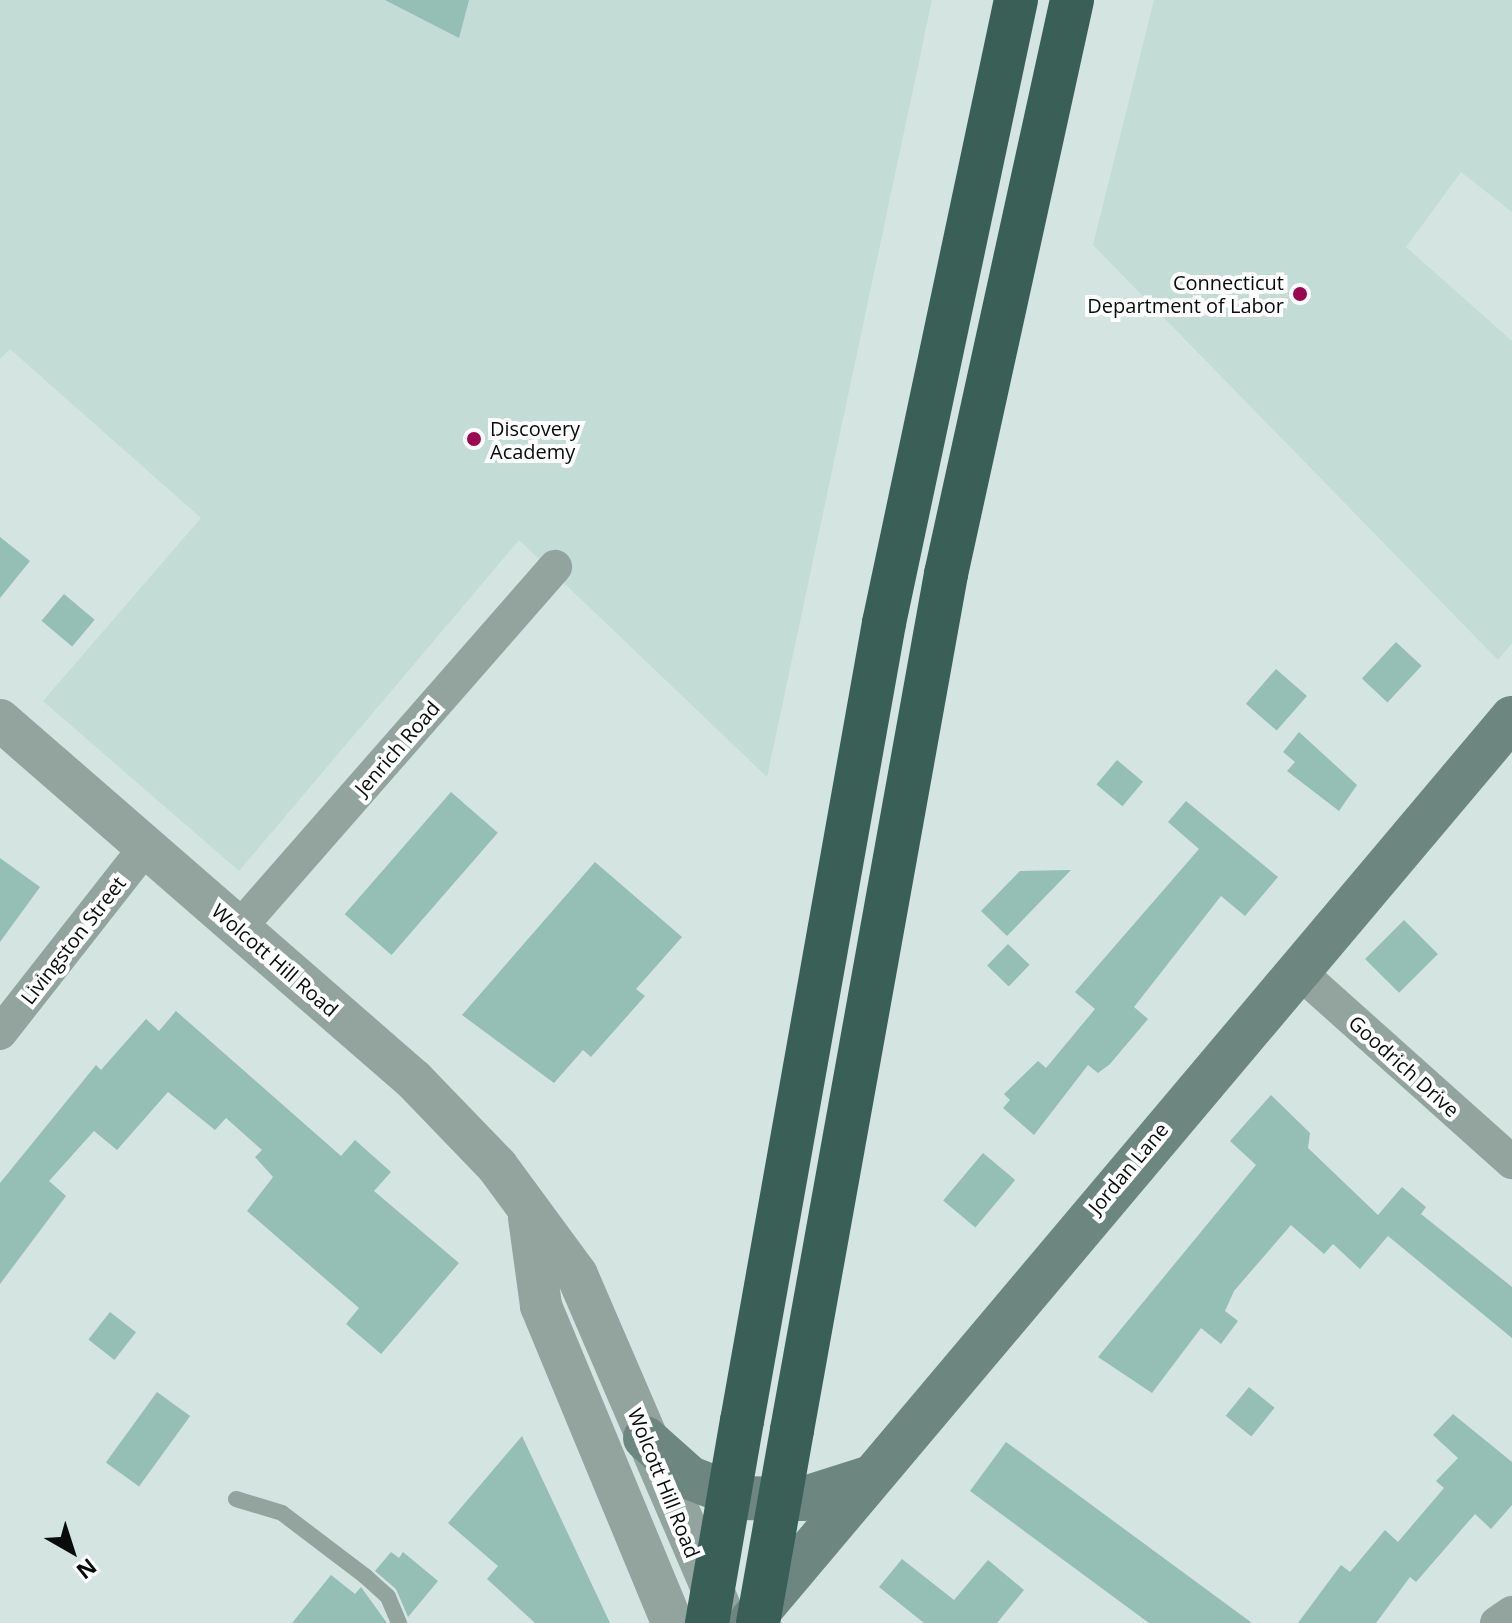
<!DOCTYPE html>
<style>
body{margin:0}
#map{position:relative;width:1512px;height:1623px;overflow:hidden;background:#d4e4e0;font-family:"Open Sans",sans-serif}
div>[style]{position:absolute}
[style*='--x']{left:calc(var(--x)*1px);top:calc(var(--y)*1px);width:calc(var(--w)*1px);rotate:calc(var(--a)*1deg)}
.built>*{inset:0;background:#c3dcd5}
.building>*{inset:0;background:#95beb4;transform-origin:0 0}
.service>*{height:16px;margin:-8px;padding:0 8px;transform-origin:8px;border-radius:8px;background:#93a49f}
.minor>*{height:34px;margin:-17px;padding:0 17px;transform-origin:17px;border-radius:17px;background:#93a49f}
.tertiary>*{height:42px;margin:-21px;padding:0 21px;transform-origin:21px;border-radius:21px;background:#93a49f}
.secondary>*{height:44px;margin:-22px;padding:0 22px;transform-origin:22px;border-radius:22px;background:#6d8780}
.motorway>*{height:44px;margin:-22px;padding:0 22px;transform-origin:22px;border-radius:22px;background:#3a5f57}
.motorway-bridge>*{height:44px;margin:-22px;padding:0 22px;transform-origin:22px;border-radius:22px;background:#3a5f57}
.dots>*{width:22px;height:22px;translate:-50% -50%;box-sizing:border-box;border:4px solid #fff;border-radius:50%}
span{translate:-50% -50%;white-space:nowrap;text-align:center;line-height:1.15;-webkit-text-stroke:8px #fff;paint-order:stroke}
.poi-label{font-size:20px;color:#080d0c}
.right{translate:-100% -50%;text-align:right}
.left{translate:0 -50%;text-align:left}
.street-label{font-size:20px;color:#080d0c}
.north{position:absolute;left:32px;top:1511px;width:80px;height:80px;-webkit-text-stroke:6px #fff;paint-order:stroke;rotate:141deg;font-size:22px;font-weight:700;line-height:32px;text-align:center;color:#080d0c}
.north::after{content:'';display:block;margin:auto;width:28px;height:36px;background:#080d0c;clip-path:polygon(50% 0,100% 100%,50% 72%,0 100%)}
</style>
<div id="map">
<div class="built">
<div style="clip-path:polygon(0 0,932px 0,767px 777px,519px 540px,239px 871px,43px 701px,201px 518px,10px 349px,0 359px)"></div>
<div style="clip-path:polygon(1154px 0,1512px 0,1512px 212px,1461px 172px,1406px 247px,1512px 341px,1512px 643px,1498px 660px,1093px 245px)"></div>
</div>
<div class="building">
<div style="clip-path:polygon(385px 0,469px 0,459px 38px)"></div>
<div style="clip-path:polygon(0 537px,30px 561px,0 598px)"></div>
<div style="left:64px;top:594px;width:40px;height:35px;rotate:40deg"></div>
<div style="left:1396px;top:642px;width:35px;height:50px;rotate:43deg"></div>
<div style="left:1276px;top:669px;width:41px;height:46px;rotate:41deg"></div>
<div style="clip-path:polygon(1299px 732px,1357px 785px,1339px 811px,1287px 771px,1295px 762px,1283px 752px)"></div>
<div style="left:1117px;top:760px;width:34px;height:32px;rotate:40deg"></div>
<div style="left:451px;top:792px;width:62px;height:162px;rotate:41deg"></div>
<div style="clip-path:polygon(1186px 801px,1278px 877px,1245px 916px,1221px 896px,1134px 1007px,1148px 1019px,1110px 1064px,1098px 1073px,1088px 1065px,1034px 1135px,1003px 1108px,1010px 1100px,1004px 1094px,1038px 1061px,1046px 1068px,1095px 1009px,1075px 992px,1199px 849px,1168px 822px)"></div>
<div style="clip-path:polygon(0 858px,40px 887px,0 942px)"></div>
<div style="clip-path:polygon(595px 862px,682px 937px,636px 989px,645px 996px,591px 1057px,583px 1050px,554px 1083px,462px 1015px)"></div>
<div style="clip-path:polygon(1071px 870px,1007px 936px,981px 911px,1020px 871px)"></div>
<div style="left:1404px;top:920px;width:48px;height:55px;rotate:45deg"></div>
<div style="left:1008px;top:944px;width:30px;height:30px;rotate:44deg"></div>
<div style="clip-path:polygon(176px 1011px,341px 1156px,355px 1140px,391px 1172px,374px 1191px,459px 1263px,381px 1354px,346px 1324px,359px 1308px,247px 1211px,273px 1177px,255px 1157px,262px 1150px,226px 1118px,215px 1130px,168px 1092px,117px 1150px,94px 1131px,49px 1181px,66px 1196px,0 1284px,0 1183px,96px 1065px,101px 1070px,146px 1019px,159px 1031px)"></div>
<div style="clip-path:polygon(1271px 1095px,1310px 1133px,1308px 1148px,1378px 1215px,1402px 1187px,1426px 1207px,1421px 1214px,1512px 1287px,1512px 1338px,1388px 1236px,1360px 1269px,1333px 1244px,1324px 1254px,1291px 1225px,1234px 1291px,1225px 1311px,1238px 1321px,1221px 1344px,1201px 1328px,1152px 1393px,1098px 1357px,1256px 1165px,1230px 1141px)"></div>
<div style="left:983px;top:1153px;width:42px;height:62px;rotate:40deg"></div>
<div style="left:110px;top:1312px;width:33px;height:35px;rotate:38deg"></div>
<div style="left:1249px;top:1387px;width:33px;height:37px;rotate:39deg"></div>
<div style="left:157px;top:1392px;width:41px;height:87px;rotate:36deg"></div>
<div style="clip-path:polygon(1453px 1414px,1512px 1462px,1512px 1505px,1491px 1529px,1475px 1514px,1416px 1582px,1410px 1577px,1376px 1623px,1298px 1623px,1341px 1565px,1350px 1572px,1385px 1530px,1398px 1542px,1444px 1488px,1436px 1481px,1458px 1458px,1433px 1435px)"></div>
<div style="clip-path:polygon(522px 1436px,610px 1623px,535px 1623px,487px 1579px,498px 1566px,448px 1523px)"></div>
<div style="clip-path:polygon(1006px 1442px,1252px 1623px,1149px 1623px,970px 1491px)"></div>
<div style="clip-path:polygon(391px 1552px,399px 1558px,403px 1552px,438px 1581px,408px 1617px,396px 1589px,375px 1571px)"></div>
<div style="clip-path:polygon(902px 1559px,954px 1600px,988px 1560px,1024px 1590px,997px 1623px,924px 1623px,879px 1587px)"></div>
<div style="clip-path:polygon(331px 1575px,355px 1594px,361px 1587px,387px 1623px,292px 1623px)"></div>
</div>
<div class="service">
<div style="--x:236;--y:1499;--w:48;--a:16.9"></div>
<div style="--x:282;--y:1513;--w:104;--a:37.2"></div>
<div style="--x:365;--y:1576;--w:31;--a:42"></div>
<div style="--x:388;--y:1597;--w:28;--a:67"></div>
</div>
<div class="minor">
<div style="--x:239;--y:928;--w:480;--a:-48.8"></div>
<div style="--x:1296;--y:969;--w:290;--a:41.8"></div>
<div style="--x:0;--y:1033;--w:236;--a:-51.9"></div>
<div style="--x:1497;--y:1623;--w:18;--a:-34"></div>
</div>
<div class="tertiary">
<div style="--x:0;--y:720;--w:549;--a:41.01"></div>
<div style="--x:414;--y:1080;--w:120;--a:46"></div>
<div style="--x:497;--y:1166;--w:135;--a:53.7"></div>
<div style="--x:577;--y:1275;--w:367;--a:66.7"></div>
<div style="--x:529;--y:1218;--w:89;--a:82.2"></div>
<div style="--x:541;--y:1306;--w:343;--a:67.5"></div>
</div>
<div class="secondary">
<div style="--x:645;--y:1438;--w:60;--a:41.6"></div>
<div style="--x:690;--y:1478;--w:56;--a:21"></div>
<div style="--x:742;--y:1498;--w:60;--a:1"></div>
<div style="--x:802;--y:1499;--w:72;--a:-17.7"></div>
<div style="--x:751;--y:1621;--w:1181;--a:-49.88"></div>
</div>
<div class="motorway">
<div style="--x:742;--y:1421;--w:811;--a:-79.91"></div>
<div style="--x:884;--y:623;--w:637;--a:-78.04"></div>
<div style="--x:792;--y:1430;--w:870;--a:-79.8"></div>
<div style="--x:946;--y:574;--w:588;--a:-77.62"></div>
</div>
<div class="motorway-bridge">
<div style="--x:707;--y:1623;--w:205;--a:-80.2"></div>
<div style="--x:758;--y:1623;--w:196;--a:-80"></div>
</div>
<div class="dots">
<div style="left:1300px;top:294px;background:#9d0652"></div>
<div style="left:474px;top:439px;background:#9d0652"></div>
</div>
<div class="poi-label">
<span class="right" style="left:1284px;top:294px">Connecticut<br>Department of Labor</span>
<span class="left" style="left:490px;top:440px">Discovery<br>Academy</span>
</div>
<div class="street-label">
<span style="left:397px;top:748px;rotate:-49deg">Jenrich Road</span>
<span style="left:73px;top:940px;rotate:-52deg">Livingston Street</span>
<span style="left:275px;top:960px;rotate:41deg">Wolcott Hill Road</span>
<span style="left:1404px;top:1066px;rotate:42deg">Goodrich Drive</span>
<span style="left:1128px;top:1168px;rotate:-50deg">Jordan Lane</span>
<span style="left:664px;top:1483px;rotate:68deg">Wolcott Hill Road</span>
</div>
<div class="north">N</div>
</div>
